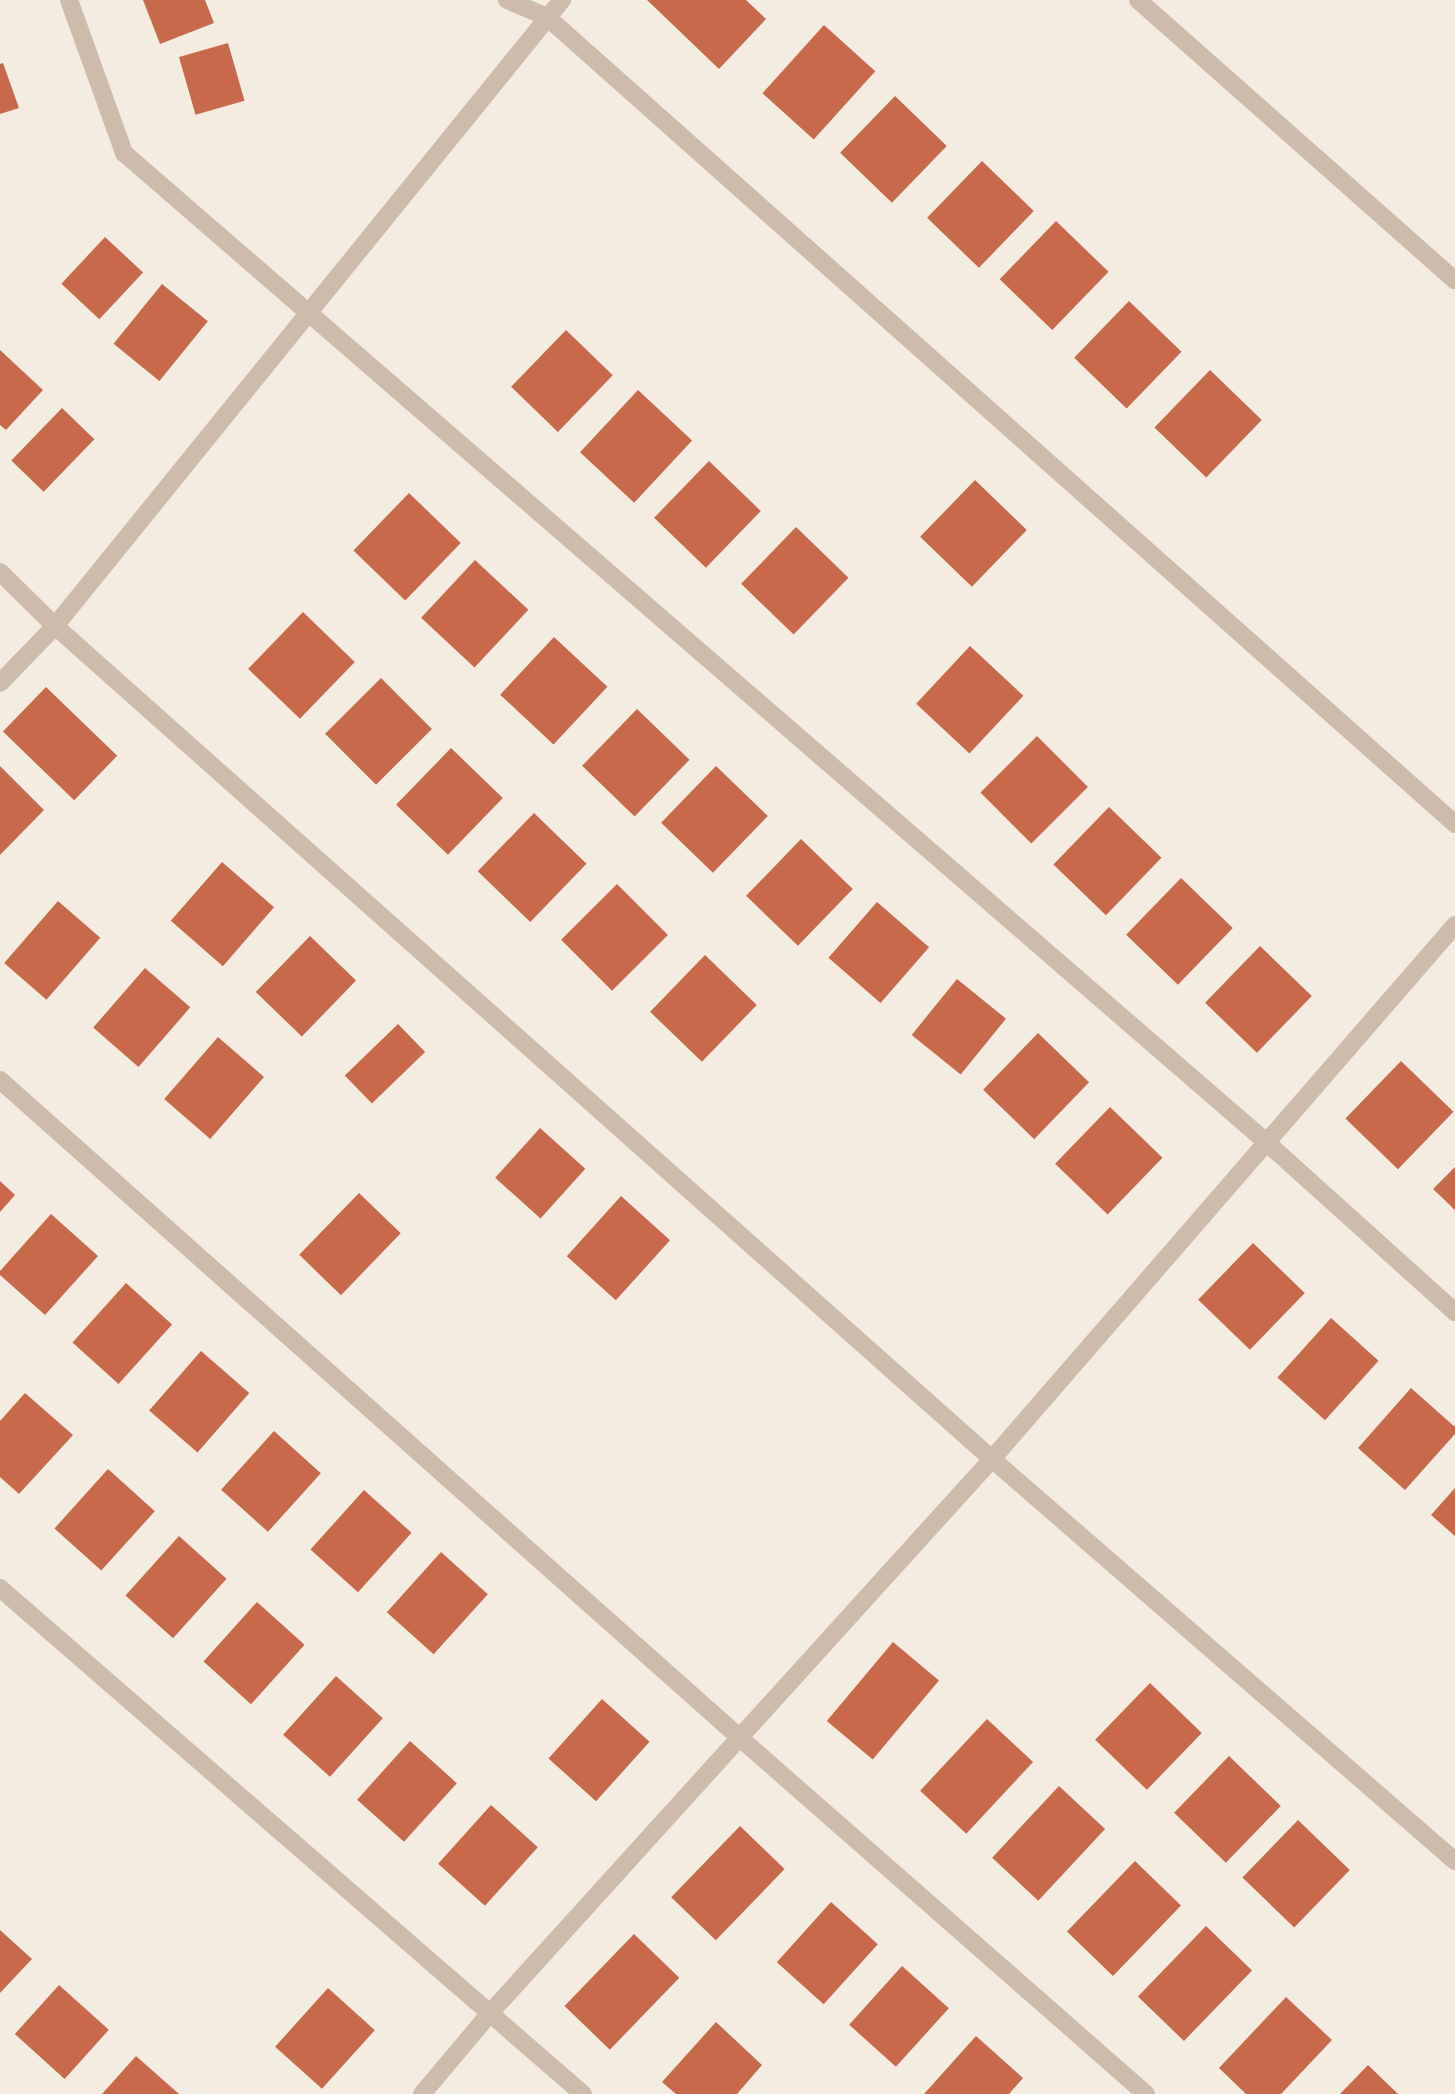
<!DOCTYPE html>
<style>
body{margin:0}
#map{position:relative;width:1455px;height:2094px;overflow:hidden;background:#f4ebe1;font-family:"Sofia Sans Condensed",sans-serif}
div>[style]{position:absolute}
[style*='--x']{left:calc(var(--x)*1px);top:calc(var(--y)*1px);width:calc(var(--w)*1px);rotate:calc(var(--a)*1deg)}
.building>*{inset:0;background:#c8694b;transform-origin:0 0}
.minor>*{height:18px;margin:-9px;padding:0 9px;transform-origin:9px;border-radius:9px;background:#cdbbac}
span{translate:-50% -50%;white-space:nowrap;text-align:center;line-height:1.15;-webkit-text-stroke:5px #fbf5ee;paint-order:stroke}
</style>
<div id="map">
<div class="building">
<div style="clip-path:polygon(143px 0,205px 0,214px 23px,160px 44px)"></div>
<div style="clip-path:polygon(647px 0,746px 0,766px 19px,719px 69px)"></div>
<div style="left:824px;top:25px;width:69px;height:92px;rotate:42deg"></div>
<div style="left:228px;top:43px;width:60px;height:51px;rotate:74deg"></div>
<div style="clip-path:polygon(3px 63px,19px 108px,0 114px,0 64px)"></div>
<div style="left:895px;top:96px;width:72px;height:79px;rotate:44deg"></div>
<div style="left:982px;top:161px;width:72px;height:79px;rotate:44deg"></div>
<div style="left:1056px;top:221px;width:73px;height:81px;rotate:44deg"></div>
<div style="left:105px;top:237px;width:52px;height:64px;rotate:43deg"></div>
<div style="left:162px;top:284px;width:59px;height:77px;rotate:39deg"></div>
<div style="left:1129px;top:301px;width:73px;height:79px;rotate:44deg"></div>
<div style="left:566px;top:330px;width:65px;height:79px;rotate:44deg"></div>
<div style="clip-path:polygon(0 350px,43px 390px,6px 430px,0 425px)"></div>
<div style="left:1210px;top:370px;width:72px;height:80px;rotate:44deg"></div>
<div style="left:638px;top:390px;width:74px;height:85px;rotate:43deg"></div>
<div style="left:62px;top:408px;width:45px;height:73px;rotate:44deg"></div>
<div style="left:709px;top:461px;width:72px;height:79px;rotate:44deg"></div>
<div style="left:975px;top:480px;width:72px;height:79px;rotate:44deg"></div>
<div style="left:409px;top:493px;width:72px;height:80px;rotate:44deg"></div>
<div style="left:796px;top:527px;width:73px;height:79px;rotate:44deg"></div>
<div style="left:475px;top:560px;width:73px;height:79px;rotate:43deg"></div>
<div style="left:303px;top:612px;width:72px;height:79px;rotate:44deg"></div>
<div style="left:554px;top:637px;width:73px;height:79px;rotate:43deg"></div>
<div style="left:970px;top:646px;width:73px;height:79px;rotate:43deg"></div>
<div style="left:381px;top:678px;width:72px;height:79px;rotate:45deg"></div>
<div style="left:46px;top:687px;width:99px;height:62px;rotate:44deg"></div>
<div style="left:637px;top:709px;width:73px;height:79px;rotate:44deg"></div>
<div style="left:1037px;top:736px;width:72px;height:80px;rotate:45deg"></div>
<div style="left:451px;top:748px;width:72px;height:79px;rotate:44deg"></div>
<div style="clip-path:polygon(0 766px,44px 810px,0 855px)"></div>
<div style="left:716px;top:766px;width:72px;height:79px;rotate:44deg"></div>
<div style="left:1109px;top:807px;width:73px;height:80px;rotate:44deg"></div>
<div style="left:534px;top:813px;width:73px;height:81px;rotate:44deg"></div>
<div style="left:801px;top:839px;width:72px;height:79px;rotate:44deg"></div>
<div style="left:222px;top:862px;width:69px;height:78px;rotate:41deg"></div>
<div style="left:1181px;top:878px;width:72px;height:79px;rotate:44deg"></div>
<div style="left:617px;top:884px;width:72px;height:79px;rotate:45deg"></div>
<div style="left:58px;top:901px;width:56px;height:82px;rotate:41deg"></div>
<div style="left:877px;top:902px;width:69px;height:74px;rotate:41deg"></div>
<div style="left:310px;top:936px;width:64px;height:78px;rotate:44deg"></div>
<div style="left:1260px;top:946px;width:72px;height:79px;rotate:44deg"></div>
<div style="left:705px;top:955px;width:72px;height:79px;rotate:44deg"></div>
<div style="left:145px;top:968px;width:60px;height:79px;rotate:41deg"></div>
<div style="left:957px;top:979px;width:63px;height:72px;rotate:39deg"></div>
<div style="left:398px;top:1024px;width:39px;height:74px;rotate:46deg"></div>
<div style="left:1038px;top:1033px;width:71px;height:79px;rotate:44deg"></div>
<div style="left:218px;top:1037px;width:61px;height:82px;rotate:41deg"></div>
<div style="left:1401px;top:1061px;width:73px;height:80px;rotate:44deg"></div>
<div style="left:1110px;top:1107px;width:73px;height:79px;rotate:44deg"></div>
<div style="left:540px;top:1128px;width:61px;height:67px;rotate:42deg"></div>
<div style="clip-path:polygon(1455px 1167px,1455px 1210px,1433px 1189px)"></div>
<div style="clip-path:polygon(0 1181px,15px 1195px,0 1212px)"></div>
<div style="left:359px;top:1193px;width:58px;height:86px;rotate:44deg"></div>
<div style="left:621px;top:1196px;width:66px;height:81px;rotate:42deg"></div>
<div style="clip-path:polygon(51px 1214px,98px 1256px,45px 1315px,0 1275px,0 1271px)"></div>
<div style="left:1253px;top:1243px;width:72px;height:79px;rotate:44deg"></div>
<div style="left:126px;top:1283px;width:62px;height:80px;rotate:42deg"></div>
<div style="left:1331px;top:1318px;width:64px;height:80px;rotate:42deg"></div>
<div style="left:201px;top:1351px;width:64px;height:79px;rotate:41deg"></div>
<div style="clip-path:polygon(1411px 1388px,1455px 1427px,1455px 1434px,1405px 1490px,1358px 1448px)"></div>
<div style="clip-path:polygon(25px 1393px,73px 1435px,19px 1494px,0 1477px,0 1421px)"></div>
<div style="left:274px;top:1431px;width:63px;height:79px;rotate:42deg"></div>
<div style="left:108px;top:1469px;width:63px;height:80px;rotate:42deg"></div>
<div style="clip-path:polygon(1455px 1488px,1455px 1536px,1431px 1515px)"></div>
<div style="left:364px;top:1490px;width:64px;height:80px;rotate:42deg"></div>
<div style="left:179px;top:1536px;width:64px;height:80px;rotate:42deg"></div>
<div style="left:441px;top:1552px;width:63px;height:81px;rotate:42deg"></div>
<div style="left:257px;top:1602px;width:64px;height:80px;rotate:42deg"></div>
<div style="left:893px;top:1642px;width:60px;height:103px;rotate:40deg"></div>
<div style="left:336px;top:1676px;width:63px;height:79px;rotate:42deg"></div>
<div style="left:1150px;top:1683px;width:72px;height:79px;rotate:44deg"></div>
<div style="left:602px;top:1699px;width:64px;height:80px;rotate:42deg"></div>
<div style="left:987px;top:1719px;width:63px;height:98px;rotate:43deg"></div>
<div style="left:410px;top:1741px;width:63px;height:79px;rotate:42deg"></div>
<div style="left:1229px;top:1756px;width:72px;height:79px;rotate:44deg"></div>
<div style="left:1059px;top:1786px;width:63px;height:98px;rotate:43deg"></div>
<div style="left:491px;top:1805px;width:63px;height:79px;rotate:42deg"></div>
<div style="left:1298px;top:1820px;width:72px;height:80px;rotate:44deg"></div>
<div style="left:740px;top:1826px;width:62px;height:99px;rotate:44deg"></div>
<div style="left:1135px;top:1861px;width:64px;height:98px;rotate:44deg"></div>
<div style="left:831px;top:1902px;width:63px;height:81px;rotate:42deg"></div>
<div style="left:1206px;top:1926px;width:64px;height:98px;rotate:44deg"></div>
<div style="clip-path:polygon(0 1930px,32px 1959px,0 1993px)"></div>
<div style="left:634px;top:1934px;width:63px;height:100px;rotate:44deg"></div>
<div style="left:902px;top:1966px;width:63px;height:79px;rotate:42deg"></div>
<div style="left:59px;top:1985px;width:67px;height:66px;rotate:42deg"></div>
<div style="left:328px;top:1988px;width:63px;height:79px;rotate:42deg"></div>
<div style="clip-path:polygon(1286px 1997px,1332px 2040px,1281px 2094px,1246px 2094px,1219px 2068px)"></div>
<div style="clip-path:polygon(716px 2022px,762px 2065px,737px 2094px,676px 2094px,662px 2082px)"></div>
<div style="clip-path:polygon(976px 2036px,1023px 2078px,1009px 2094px,924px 2094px)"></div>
<div style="clip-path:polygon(136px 2056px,179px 2094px,102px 2094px)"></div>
<div style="clip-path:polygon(1368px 2065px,1398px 2094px,1340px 2094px)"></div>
</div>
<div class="minor">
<div style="--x:69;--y:0;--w:163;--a:70.2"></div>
<div style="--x:124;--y:153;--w:1509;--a:40.89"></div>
<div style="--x:1265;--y:1141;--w:256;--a:42"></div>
<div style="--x:507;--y:0;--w:43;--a:23"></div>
<div style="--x:547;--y:17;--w:1215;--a:41.63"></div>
<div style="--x:1138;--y:0;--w:423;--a:41.5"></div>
<div style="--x:0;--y:572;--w:77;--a:44.5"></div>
<div style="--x:55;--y:626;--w:1254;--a:41.64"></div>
<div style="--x:992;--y:1459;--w:613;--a:40.97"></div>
<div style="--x:0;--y:683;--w:79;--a:-46"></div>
<div style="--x:55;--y:626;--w:806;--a:-51"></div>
<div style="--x:0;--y:1080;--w:990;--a:41.64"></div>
<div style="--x:740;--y:1738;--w:540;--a:41.25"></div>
<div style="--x:0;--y:1588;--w:772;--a:40.96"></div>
<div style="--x:422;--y:2094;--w:107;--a:-49.9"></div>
<div style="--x:491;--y:2012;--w:746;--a:-47.82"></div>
<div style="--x:992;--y:1459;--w:707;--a:-49.07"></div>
</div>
</div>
